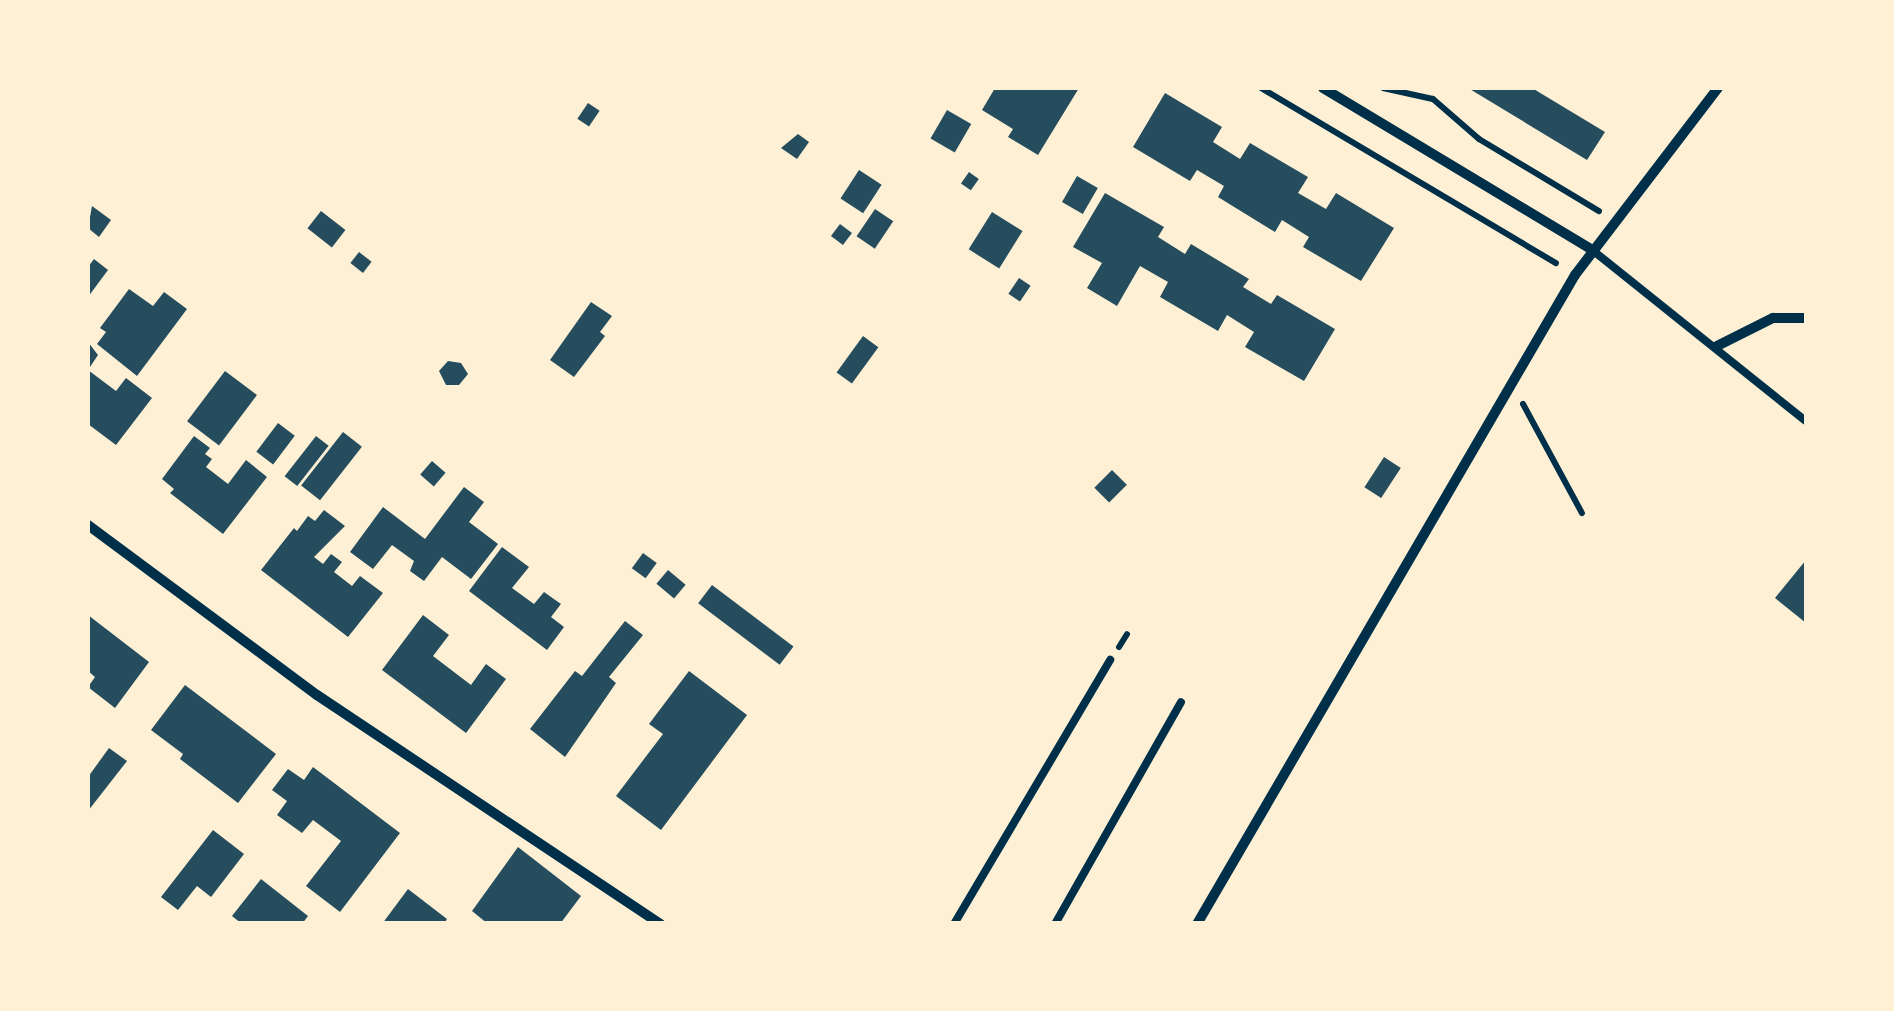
<!DOCTYPE html>
<style>
body{margin:0}
#map{position:relative;width:1894px;height:1011px;overflow:hidden;background:#fdf0d5;font-family:Roboto,sans-serif}
div>[style]{position:absolute}
[style*='--x']{left:calc(var(--x)*1px);top:calc(var(--y)*1px);width:calc(var(--w)*1px);rotate:calc(var(--a)*1deg)}
.building>*{inset:0;background:#264d5e;transform-origin:0 0}
.path>*{height:6px;margin:-3px;padding:0 3px;transform-origin:3px;border-radius:3px;background:#003049}
.service>*{height:8px;margin:-4px;padding:0 4px;transform-origin:4px;border-radius:4px;background:#003049}
.minor>*{height:10px;margin:-5px;padding:0 5px;transform-origin:5px;border-radius:5px;background:#003049}
span{translate:-50% -50%;white-space:nowrap;text-align:center;line-height:1.15;-webkit-text-stroke:10px #fdf0d5;paint-order:stroke}
.frame{position:absolute;inset:0;border:90px solid #fdf0d5;pointer-events:none}
</style>
<div id="map">
<div class="building">
<div style="clip-path:polygon(995px 88px,1079px 88px,1038px 155px,1008px 137px,1013px 129px,982px 110px)"></div>
<div style="clip-path:polygon(1468px 88px,1532px 88px,1605px 132px,1587px 160px)"></div>
<div style="clip-path:polygon(1165px 93px,1222px 127px,1213px 142px,1240px 159px,1250px 143px,1308px 177px,1298px 193px,1326px 209px,1336px 193px,1394px 228px,1361px 281px,1303px 247px,1309px 237px,1282px 220px,1275px 232px,1218px 197px,1224px 186px,1197px 170px,1190px 181px,1133px 147px)"></div>
<div style="left:588px;top:103px;width:14px;height:19px;rotate:34deg"></div>
<div style="left:947px;top:110px;width:28px;height:33px;rotate:30deg"></div>
<div style="clip-path:polygon(798px 134px,809px 142px,797px 159px,781px 148px)"></div>
<div style="left:859px;top:170px;width:27px;height:34px;rotate:33deg"></div>
<div style="left:969px;top:172px;width:12px;height:14px;rotate:35deg"></div>
<div style="left:1077px;top:176px;width:24px;height:30px;rotate:30deg"></div>
<div style="clip-path:polygon(1105px 193px,1164px 227px,1158px 237px,1185px 254px,1191px 244px,1249px 279px,1243px 287px,1271px 304px,1277px 295px,1335px 329px,1304px 381px,1245px 347px,1254px 332px,1227px 315px,1218px 331px,1160px 297px,1168px 282px,1140px 266px,1117px 306px,1087px 288px,1102px 263px,1073px 247px)"></div>
<div style="clip-path:polygon(92px 206px,111px 220px,99px 237px,88px 228px)"></div>
<div style="left:875px;top:209px;width:22px;height:33px;rotate:34deg"></div>
<div style="left:321px;top:211px;width:31px;height:22px;rotate:38deg"></div>
<div style="left:992px;top:212px;width:36px;height:44px;rotate:32deg"></div>
<div style="left:840px;top:224px;width:15px;height:15px;rotate:37deg"></div>
<div style="left:359px;top:252px;width:16px;height:14px;rotate:38deg"></div>
<div style="clip-path:polygon(94px 259px,108px 270px,88px 297px,88px 267px)"></div>
<div style="left:1019px;top:278px;width:14px;height:19px;rotate:34deg"></div>
<div style="clip-path:polygon(129px 289px,153px 306px,164px 292px,187px 309px,137px 376px,97px 344px,106px 332px,100px 328px)"></div>
<div style="clip-path:polygon(591px 302px,612px 316px,600px 332px,605px 336px,574px 377px,550px 360px)"></div>
<div style="left:863px;top:336px;width:19px;height:45px;rotate:36deg"></div>
<div style="clip-path:polygon(88px 342px,98px 355px,88px 370px,116px 391px,126px 378px,152px 398px,116px 445px,88px 424px)"></div>
<div style="clip-path:polygon(448px 361px,461px 363px,468px 374px,459px 385px,446px 385px,439px 371px)"></div>
<div style="left:225px;top:371px;width:40px;height:63px;rotate:37deg"></div>
<div style="left:278px;top:423px;width:21px;height:36px;rotate:37deg"></div>
<div style="left:343px;top:432px;width:24px;height:68px;rotate:38deg"></div>
<div style="clip-path:polygon(194px 436px,210px 448px,205px 454px,212px 459px,206px 467px,228px 484px,246px 460px,267px 477px,223px 534px,170px 493px,174px 489px,162px 479px)"></div>
<div style="left:316px;top:436px;width:16px;height:51px;rotate:38deg"></div>
<div style="left:1384px;top:457px;width:20px;height:36px;rotate:33deg"></div>
<div style="left:432px;top:461px;width:18px;height:18px;rotate:41deg"></div>
<div style="left:1112px;top:470px;width:21px;height:25px;rotate:45deg"></div>
<div style="clip-path:polygon(464px 487px,484px 502px,469px 522px,498px 544px,471px 579px,442px 557px,424px 581px,410px 571px,414px 561px,392px 545px,373px 569px,350px 552px,383px 507px,425px 539px)"></div>
<div style="clip-path:polygon(324px 510px,345px 526px,314px 557px,323px 564px,331px 554px,342px 562px,334px 572px,352px 586px,360px 576px,383px 593px,348px 637px,261px 570px,294px 528px,297px 531px,308px 516px,315px 521px)"></div>
<div style="clip-path:polygon(502px 547px,529px 567px,512px 588px,534px 604px,544px 592px,561px 604px,551px 617px,564px 627px,547px 650px,469px 591px)"></div>
<div style="left:643px;top:553px;width:17px;height:19px;rotate:36deg"></div>
<div style="clip-path:polygon(1806px 560px,1806px 623px,1775px 598px)"></div>
<div style="left:668px;top:570px;width:23px;height:18px;rotate:40deg"></div>
<div style="left:712px;top:585px;width:102px;height:23px;rotate:37deg"></div>
<div style="clip-path:polygon(88px 615px,149px 662px,115px 708px,88px 687px,95px 677px,88px 671px)"></div>
<div style="clip-path:polygon(423px 615px,449px 635px,433px 656px,471px 685px,486px 664px,506px 679px,466px 733px,382px 670px)"></div>
<div style="clip-path:polygon(625px 621px,643px 635px,609px 677px,616px 683px,565px 757px,530px 729px,575px 671px,582px 676px)"></div>
<div style="clip-path:polygon(689px 671px,747px 715px,661px 830px,616px 796px,663px 734px,649px 724px)"></div>
<div style="clip-path:polygon(185px 685px,276px 754px,238px 803px,180px 759px,183px 754px,151px 730px)"></div>
<div style="clip-path:polygon(109px 748px,127px 761px,88px 811px,88px 777px)"></div>
<div style="clip-path:polygon(313px 767px,400px 833px,340px 912px,306px 886px,341px 841px,313px 820px,302px 833px,277px 815px,287px 801px,272px 790px,288px 769px,304px 780px)"></div>
<div style="clip-path:polygon(213px 830px,244px 854px,211px 897px,197px 886px,178px 910px,161px 897px)"></div>
<div style="clip-path:polygon(518px 847px,581px 896px,560px 924px,488px 924px,472px 911px)"></div>
<div style="clip-path:polygon(261px 879px,308px 916px,302px 924px,242px 924px,232px 916px)"></div>
<div style="clip-path:polygon(408px 889px,447px 919px,444px 924px,382px 924px)"></div>
</div>
<div class="path">
<div style="--x:1261;--y:88;--w:343;--a:30.7"></div>
<div style="--x:1383;--y:88;--w:51;--a:12.4"></div>
<div style="--x:1433;--y:99;--w:61;--a:41"></div>
<div style="--x:1479;--y:139;--w:140;--a:31"></div>
<div style="--x:1523;--y:404;--w:124;--a:61.6"></div>
<div style="--x:1119;--y:647;--w:15;--a:-58"></div>
</div>
<div class="service">
<div style="--x:1591;--y:249;--w:275;--a:38.7"></div>
<div style="--x:954;--y:924;--w:307;--a:-59.4"></div>
<div style="--x:1055;--y:924;--w:255;--a:-60.4"></div>
</div>
<div class="minor">
<div style="--x:1323;--y:88;--w:313;--a:31"></div>
<div style="--x:1717;--y:346;--w:63;--a:-26.6"></div>
<div style="--x:1773;--y:318;--w:33;--a:0"></div>
<div style="--x:88;--y:525;--w:285;--a:36.6"></div>
<div style="--x:317;--y:695;--w:413;--a:33.7"></div>
<div style="--x:1197;--y:924;--w:751;--a:-59.78"></div>
<div style="--x:1575;--y:275;--w:235;--a:-52.6"></div>
</div>
<div class="frame"></div>
</div>
